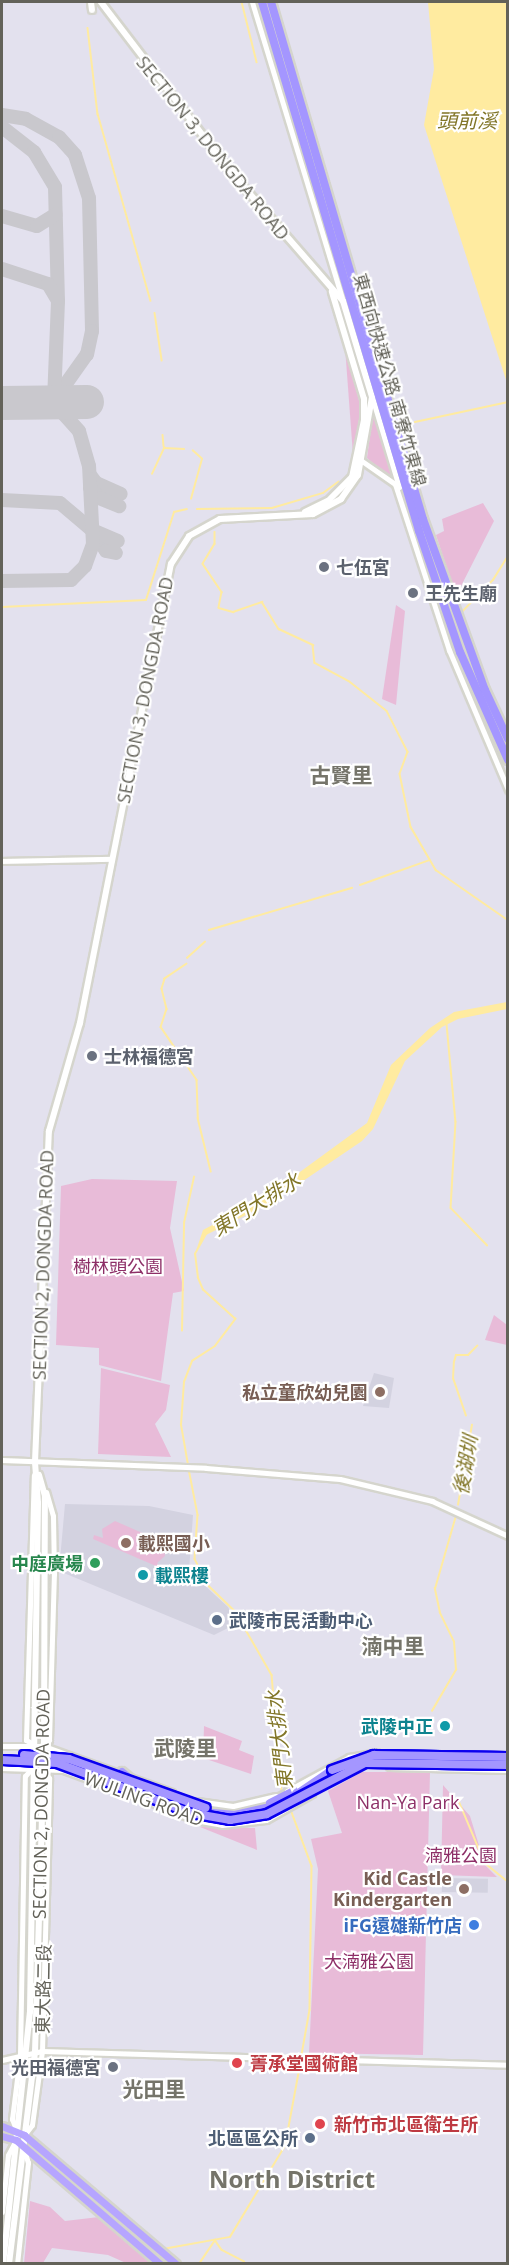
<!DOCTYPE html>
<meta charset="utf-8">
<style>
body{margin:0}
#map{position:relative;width:509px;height:2265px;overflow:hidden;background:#e3e1ee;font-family:"Open Sans","Noto Sans TC",sans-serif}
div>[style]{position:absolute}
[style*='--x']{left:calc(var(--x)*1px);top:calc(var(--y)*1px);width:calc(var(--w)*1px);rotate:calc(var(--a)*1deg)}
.education>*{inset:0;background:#d3d2e0;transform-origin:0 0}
.green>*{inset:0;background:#e8bbd8}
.water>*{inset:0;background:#ffeba0}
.stream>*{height:1.5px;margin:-0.75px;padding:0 0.75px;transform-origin:0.75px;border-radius:0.75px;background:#ffeba0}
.taxiway>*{height:14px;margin:-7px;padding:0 7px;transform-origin:7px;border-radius:7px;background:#c9c8cd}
.runway>*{height:34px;margin:-17px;padding:0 17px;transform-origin:17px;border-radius:17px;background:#c9c8cd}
.roads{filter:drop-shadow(2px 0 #d5d5cd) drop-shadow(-2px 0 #d5d5cd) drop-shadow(0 2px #d5d5cd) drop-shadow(0 -2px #d5d5cd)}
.tertiary>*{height:5px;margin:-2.5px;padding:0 2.5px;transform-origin:2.5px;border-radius:2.5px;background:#fff}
.secondary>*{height:6px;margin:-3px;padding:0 3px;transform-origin:3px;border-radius:3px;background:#fff}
.primary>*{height:7px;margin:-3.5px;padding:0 3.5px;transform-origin:3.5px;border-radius:3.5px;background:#b6a5ff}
.trunk>*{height:8px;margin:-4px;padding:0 4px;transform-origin:4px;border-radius:4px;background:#a496ff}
.bridges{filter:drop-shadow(2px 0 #0b00ef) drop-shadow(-2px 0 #0b00ef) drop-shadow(0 2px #0b00ef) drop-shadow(0 -2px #0b00ef)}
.trunk-bridge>*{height:8px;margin:-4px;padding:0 4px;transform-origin:4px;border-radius:4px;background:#a496ff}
.dots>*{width:16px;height:16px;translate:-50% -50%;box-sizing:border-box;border:3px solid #fff;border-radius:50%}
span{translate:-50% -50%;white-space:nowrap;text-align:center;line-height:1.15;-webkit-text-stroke:4.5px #fff;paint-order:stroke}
.street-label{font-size:18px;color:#636259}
.worship-label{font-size:18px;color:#5b616d;font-weight:700}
.left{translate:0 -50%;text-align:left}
.right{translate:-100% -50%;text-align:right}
.park-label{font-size:18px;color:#8d2f67}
.education-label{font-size:18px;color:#785e54;font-weight:700}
.leisure-label{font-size:18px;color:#27864d;font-weight:700}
.culture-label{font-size:18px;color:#0d838f;font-weight:700}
.service-label{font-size:18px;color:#4e5e75;font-weight:700}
.shop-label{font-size:18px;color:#366cbe;font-weight:700}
.health-label{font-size:18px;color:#be3a42;font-weight:700}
.water-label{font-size:20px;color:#827628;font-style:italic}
.quarter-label{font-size:21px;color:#75746a;font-weight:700}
.district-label{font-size:24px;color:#75746a;font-weight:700}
.frame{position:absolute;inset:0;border:3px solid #636259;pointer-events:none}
</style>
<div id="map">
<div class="education">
<div style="clip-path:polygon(374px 1373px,394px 1378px,389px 1408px,363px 1406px)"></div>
<div style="clip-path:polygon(65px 1504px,149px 1506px,193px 1515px,189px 1571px,228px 1607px,236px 1624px,214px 1635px,59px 1571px)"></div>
<div style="left:442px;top:1878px;width:46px;height:14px;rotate:1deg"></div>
</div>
<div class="green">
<div style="clip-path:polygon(345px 347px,361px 408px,353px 455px)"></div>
<div style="clip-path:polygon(374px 406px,395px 482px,367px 458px)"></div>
<div style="clip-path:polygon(483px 503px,494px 521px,456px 596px,436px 535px,444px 531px,442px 519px)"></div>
<div style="clip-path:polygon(396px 605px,405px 611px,396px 705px,382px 699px)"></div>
<div style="clip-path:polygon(92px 1179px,177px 1181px,170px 1228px,184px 1291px,173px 1293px,161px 1381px,99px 1365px,99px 1348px,56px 1345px,61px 1186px)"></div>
<div style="clip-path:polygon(494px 1315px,507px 1325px,507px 1345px,485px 1340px)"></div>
<div style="clip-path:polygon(101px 1368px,170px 1385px,166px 1410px,155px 1424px,171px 1457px,98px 1454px)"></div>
<div style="clip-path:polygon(115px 1521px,163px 1542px,165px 1556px,157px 1563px,163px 1569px,93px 1539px,94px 1535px,103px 1538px,102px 1529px)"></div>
<div style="clip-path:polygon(204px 1726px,242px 1741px,239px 1750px,254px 1756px,251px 1774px,203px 1758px)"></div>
<div style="clip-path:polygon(362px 1772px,430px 1772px,423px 2055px,309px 2053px,318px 1869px,311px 1839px,342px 1833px,328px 1791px)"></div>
<div style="clip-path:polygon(443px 1785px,470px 1816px,485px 1865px,497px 1877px,441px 1875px)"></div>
<div style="clip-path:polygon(200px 1827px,255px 1828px,257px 1850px)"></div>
<div style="clip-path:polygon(30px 2201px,50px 2207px,65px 2221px,99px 2217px,154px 2263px,126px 2263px,108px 2255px,52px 2248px,43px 2263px,24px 2264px)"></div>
</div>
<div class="water">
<div style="clip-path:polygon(428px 2px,507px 2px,507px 383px,424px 125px,434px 69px)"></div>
<div style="clip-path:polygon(507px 1002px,507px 1009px,458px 1019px,442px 1027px,405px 1061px,373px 1129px,362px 1141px,272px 1202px,206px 1235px,195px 1254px,203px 1230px,267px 1196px,367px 1123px,391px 1065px,430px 1028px,454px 1012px)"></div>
</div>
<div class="stream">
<div style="--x:242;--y:2;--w:62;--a:76"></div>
<div style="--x:88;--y:28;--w:87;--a:83.4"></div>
<div style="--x:98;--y:114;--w:194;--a:74.2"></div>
<div style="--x:155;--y:313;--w:48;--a:81.5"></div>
<div style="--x:415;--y:422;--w:95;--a:-12.1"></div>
<div style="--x:163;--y:435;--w:11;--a:85"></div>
<div style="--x:152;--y:474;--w:29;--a:-65"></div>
<div style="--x:164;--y:448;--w:20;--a:3"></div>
<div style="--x:191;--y:499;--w:41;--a:-74.6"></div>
<div style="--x:202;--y:459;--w:12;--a:-138"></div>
<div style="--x:197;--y:509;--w:75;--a:-0.8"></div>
<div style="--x:272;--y:508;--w:53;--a:-16.4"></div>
<div style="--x:323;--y:493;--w:19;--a:-36"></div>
<div style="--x:215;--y:532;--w:12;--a:90"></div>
<div style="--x:215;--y:544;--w:23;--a:121"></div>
<div style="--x:203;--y:564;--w:34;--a:56"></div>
<div style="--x:222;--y:592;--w:16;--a:101"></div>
<div style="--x:219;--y:608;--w:15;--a:16"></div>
<div style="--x:233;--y:612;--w:31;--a:-19"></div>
<div style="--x:262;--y:602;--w:32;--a:58"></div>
<div style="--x:279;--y:629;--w:38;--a:25"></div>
<div style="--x:313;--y:645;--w:18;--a:84"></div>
<div style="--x:315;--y:663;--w:38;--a:28"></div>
<div style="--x:349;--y:681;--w:48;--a:38.3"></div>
<div style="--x:387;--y:711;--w:46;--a:62.9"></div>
<div style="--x:408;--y:752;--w:23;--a:110"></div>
<div style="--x:400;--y:774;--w:54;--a:78.3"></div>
<div style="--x:411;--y:827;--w:50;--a:59.8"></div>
<div style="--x:436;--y:870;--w:88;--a:34.8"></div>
<div style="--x:2;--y:607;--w:144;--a:-2.8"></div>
<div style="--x:146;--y:600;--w:92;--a:-72.3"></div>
<div style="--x:174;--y:512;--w:13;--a:-13"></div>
<div style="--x:461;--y:613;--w:46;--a:-45.9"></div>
<div style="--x:493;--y:580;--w:28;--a:-58"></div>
<div style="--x:360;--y:885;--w:74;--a:-19.7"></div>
<div style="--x:209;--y:930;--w:149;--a:-16.4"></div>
<div style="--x:187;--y:958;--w:24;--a:-42"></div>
<div style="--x:187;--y:964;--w:27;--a:146"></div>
<div style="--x:165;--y:979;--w:10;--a:107"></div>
<div style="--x:162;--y:989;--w:21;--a:76"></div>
<div style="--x:167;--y:1009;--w:19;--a:108"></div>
<div style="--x:161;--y:1027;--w:64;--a:55.8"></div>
<div style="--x:197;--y:1080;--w:38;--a:88"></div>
<div style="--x:198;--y:1118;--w:55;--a:76.2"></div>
<div style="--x:447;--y:1024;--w:98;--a:84.8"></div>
<div style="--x:456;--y:1122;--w:86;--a:93.3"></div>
<div style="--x:451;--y:1208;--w:52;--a:45.8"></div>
<div style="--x:182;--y:1331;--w:108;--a:-88.9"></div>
<div style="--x:184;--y:1223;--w:47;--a:-77.7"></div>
<div style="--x:466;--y:1416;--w:39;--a:-109"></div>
<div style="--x:453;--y:1379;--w:17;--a:-87"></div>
<div style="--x:454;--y:1362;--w:7;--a:-74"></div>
<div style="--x:456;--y:1355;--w:12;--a:0"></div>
<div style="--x:468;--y:1355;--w:13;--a:-45"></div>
<div style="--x:188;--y:1465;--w:41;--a:-99.9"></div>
<div style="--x:181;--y:1425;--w:43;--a:-86"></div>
<div style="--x:184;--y:1382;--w:22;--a:-69"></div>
<div style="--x:192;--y:1361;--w:27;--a:-33"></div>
<div style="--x:215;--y:1346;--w:34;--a:-53"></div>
<div style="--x:235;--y:1319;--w:43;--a:-137.8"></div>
<div style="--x:203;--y:1290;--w:13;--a:-113"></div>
<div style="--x:198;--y:1278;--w:24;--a:-97"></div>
<div style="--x:195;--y:1254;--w:23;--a:-61"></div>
<div style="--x:189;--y:1469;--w:47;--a:78.9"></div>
<div style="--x:198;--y:1515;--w:44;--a:93.9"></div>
<div style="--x:195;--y:1559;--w:29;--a:63"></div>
<div style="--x:208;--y:1585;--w:37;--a:44"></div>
<div style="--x:235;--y:1611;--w:74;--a:60"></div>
<div style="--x:272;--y:1675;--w:117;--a:85.1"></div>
<div style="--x:458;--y:1505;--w:81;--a:-80.1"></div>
<div style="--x:432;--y:1711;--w:48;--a:-59.7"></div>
<div style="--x:456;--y:1670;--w:28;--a:-94"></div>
<div style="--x:454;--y:1642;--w:32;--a:-116"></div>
<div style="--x:440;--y:1613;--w:25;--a:-102"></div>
<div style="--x:435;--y:1589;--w:76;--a:-74"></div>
<div style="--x:459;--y:1801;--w:67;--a:67.2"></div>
<div style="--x:485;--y:1863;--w:27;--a:39"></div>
<div style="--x:290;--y:1807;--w:63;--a:69.6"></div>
<div style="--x:312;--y:1866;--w:144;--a:90.8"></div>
<div style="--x:310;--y:2010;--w:46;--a:100.1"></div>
<div style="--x:163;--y:2249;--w:68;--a:-10.2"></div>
<div style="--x:230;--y:2237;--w:106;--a:-58.9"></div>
<div style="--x:285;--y:2146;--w:87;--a:-79.5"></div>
<div style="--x:199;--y:2264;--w:29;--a:-56"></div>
<div style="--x:215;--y:2240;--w:12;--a:55"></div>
<div style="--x:222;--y:2250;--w:25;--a:27"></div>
</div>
<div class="taxiway">
<div style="--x:2;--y:115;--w:24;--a:9"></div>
<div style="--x:26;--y:119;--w:38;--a:29"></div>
<div style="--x:59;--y:137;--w:24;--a:48"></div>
<div style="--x:75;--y:155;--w:45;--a:72"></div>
<div style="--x:89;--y:198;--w:133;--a:88.7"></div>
<div style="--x:92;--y:331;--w:24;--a:102"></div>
<div style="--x:87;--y:354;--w:59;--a:125.3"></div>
<div style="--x:2;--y:127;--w:41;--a:38"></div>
<div style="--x:34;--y:152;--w:41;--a:59"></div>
<div style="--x:55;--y:187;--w:114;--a:88.5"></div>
<div style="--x:58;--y:301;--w:99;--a:92.3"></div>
<div style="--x:2;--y:216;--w:36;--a:16"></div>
<div style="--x:37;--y:226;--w:22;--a:-32"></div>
<div style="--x:2;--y:269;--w:48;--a:18.1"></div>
<div style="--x:48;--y:284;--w:17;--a:59"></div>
<div style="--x:90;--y:475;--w:10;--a:53"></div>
<div style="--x:96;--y:483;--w:27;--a:24"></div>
<div style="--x:90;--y:488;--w:13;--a:48"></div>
<div style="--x:99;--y:498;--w:22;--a:22"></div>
<div style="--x:2;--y:500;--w:58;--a:3"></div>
<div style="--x:60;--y:503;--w:42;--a:40.2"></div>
<div style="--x:92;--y:530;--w:25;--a:56"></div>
<div style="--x:106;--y:551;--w:10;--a:11"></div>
<div style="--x:92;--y:530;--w:28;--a:23"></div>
<div style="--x:2;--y:581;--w:69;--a:-0.8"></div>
<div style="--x:71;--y:580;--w:20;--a:-45"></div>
<div style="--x:85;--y:566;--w:23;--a:-70"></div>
<div style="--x:93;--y:544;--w:78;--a:-92.9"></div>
<div style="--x:89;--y:466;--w:36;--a:-106"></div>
<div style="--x:79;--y:431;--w:39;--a:-132"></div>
</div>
<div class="runway">
<div style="--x:2;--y:403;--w:85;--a:-0.7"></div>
</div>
<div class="roads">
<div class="tertiary">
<div style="--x:252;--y:2;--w:309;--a:73.1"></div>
<div style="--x:372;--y:397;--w:94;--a:73.3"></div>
<div style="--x:359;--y:459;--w:44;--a:34.8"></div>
<div style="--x:395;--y:484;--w:175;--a:72"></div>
<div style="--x:449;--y:650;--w:152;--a:67.1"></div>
<div style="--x:2;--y:861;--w:109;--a:-1.1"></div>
<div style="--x:2;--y:1460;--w:204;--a:2.2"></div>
<div style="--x:206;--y:1468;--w:134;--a:4.7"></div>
<div style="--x:340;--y:1479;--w:95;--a:13.4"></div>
<div style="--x:432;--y:1501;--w:84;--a:24.7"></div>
<div style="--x:33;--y:1744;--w:8;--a:-150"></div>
<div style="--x:26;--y:1740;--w:265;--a:-88.3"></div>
<div style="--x:2;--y:1746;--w:42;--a:0"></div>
<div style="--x:44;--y:1746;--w:136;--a:19.8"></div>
<div style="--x:44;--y:1746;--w:8;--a:-50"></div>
<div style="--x:49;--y:1740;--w:166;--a:-88.3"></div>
<div style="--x:54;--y:1574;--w:58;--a:-91"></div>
<div style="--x:53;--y:1516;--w:25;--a:-106"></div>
<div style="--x:389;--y:1767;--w:119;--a:1.4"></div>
<div style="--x:2;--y:1768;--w:61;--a:1.9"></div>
<div style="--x:63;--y:1770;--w:47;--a:20"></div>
<div style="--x:119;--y:1790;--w:82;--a:21.5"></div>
<div style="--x:195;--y:1820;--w:27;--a:10"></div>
<div style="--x:222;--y:1825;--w:44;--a:-6.5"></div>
<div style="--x:266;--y:1820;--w:53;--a:-29.5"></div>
<div style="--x:287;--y:1791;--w:71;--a:-28.7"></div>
<div style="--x:349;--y:1757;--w:28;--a:-10"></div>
<div style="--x:197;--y:1801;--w:36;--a:8"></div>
<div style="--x:233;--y:1806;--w:44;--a:-13.1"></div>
<div style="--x:2;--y:2060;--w:41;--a:-12.7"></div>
<div style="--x:42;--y:2051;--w:466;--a:1.7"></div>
<div style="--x:17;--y:2132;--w:14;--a:-111"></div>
<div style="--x:12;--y:2119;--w:64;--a:-82.9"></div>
<div style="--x:20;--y:2055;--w:279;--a:-89"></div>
<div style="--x:25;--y:1776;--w:12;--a:-48"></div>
<div style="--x:25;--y:2134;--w:11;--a:-52"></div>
<div style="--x:32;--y:2125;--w:75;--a:-82.3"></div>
<div style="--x:42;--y:2051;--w:273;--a:-88.5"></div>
<div style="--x:49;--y:1778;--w:11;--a:-124"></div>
<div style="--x:2;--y:2212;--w:57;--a:-84"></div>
<div style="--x:8;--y:2155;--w:15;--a:-62"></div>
<div style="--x:17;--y:2264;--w:102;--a:-83.8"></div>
<div style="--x:28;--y:2163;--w:15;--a:-106"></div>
</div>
<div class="secondary">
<div style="--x:91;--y:2;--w:8;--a:83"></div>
<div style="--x:305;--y:512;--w:25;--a:-26"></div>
<div style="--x:328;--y:501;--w:34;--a:-45"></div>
<div style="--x:352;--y:477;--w:58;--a:-78.1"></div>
<div style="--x:364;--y:420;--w:21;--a:-90"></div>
<div style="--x:364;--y:399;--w:112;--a:-106.7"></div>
<div style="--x:3;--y:2264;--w:253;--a:-83.9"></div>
<div style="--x:30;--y:2012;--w:509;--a:-89.1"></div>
<div style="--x:38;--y:1503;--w:41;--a:-94.2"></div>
<div style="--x:35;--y:1462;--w:331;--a:-87.6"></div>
<div style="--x:49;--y:1131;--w:112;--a:-74"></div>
<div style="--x:80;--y:1023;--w:468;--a:-78.8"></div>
<div style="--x:171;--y:564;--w:33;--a:-57"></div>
<div style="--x:189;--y:536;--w:35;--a:-29"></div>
<div style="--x:220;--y:519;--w:93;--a:-3.1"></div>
<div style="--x:313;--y:514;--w:32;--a:-28"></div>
<div style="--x:341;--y:499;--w:29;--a:-55"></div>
<div style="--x:358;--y:475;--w:79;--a:-79.8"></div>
<div style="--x:372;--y:397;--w:100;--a:-106.8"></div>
<div style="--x:343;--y:301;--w:172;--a:-131"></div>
<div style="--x:230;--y:171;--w:213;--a:-127.4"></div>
<div style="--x:9;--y:2264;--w:214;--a:-83"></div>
<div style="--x:35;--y:2052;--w:306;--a:-88.3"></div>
<div style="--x:44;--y:1746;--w:250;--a:-89.8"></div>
<div style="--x:45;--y:1496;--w:22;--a:-106"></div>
</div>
<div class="primary">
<div style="--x:2;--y:2126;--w:24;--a:22"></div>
<div style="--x:24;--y:2135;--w:199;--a:40.3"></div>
<div style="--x:2;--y:2136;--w:15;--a:16"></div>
<div style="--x:16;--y:2140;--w:190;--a:40.7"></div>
</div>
<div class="trunk">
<div style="--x:262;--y:2;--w:552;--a:73.47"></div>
<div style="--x:419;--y:531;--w:128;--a:71.3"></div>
<div style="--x:460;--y:652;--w:118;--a:66"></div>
<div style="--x:271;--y:2;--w:539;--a:73.62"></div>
<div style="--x:423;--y:519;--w:182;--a:70.1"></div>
<div style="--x:485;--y:690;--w:54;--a:64.9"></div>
<div style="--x:122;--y:1772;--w:26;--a:40"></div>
<div style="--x:142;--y:1789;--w:64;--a:21"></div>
<div style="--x:202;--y:1812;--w:33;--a:5"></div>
<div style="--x:235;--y:1815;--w:44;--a:-13.1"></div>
<div style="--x:291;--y:1798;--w:50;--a:-34.3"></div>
<div style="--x:270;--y:1803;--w:27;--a:-27"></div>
</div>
</div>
<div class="bridges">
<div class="trunk-bridge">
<div style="--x:24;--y:1755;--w:45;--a:5.1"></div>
<div style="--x:69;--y:1759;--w:145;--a:19.7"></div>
<div style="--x:2;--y:1760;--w:55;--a:3.1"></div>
<div style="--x:57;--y:1763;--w:143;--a:20.5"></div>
<div style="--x:191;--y:1813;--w:40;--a:10"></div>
<div style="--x:230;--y:1820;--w:37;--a:-9"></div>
<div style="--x:267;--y:1814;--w:110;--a:-27.5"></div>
<div style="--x:365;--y:1763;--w:143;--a:0.8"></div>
<div style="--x:332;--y:1770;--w:45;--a:-19.7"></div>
<div style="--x:374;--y:1755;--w:134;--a:0.9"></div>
</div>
</div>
<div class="dots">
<div style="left:324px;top:567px;background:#6b7280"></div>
<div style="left:413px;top:593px;background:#6b7280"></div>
<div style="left:92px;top:1056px;background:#6b7280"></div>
<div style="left:380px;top:1392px;background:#8d6e63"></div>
<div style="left:126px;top:1543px;background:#8d6e63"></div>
<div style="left:95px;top:1563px;background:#2e9e5b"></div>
<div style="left:143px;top:1575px;background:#0f9aa8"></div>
<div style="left:217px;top:1620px;background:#5c6f8a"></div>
<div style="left:445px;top:1726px;background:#0f9aa8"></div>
<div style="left:464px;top:1889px;background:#8d6e63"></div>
<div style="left:474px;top:1925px;background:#3f7fe0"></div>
<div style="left:237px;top:2063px;background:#e0444e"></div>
<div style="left:113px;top:2067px;background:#6b7280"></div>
<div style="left:320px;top:2124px;background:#e0444e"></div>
<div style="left:310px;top:2138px;background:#5c6f8a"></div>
</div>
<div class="street-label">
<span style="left:213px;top:148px;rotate:51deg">SECTION 3, DONGDA ROAD</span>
<span style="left:390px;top:380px;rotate:74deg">東西向快速公路 南寮竹東線</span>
<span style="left:145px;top:690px;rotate:-79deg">SECTION 3, DONGDA ROAD</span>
<span style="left:43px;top:1265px;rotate:-88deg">SECTION 2, DONGDA ROAD</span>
<span style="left:144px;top:1799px;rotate:20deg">WULING ROAD</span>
<span style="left:41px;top:1804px;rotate:-89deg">SECTION 2, DONGDA ROAD</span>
<span style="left:43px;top:1989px;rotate:-89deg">東大路二段</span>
</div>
<div class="worship-label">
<span class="left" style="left:336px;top:567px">七伍宮</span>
<span class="left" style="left:425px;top:593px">王先生廟</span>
<span class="left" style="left:104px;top:1056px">士林福德宮</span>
<span class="right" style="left:101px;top:2067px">光田福德宮</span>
</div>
<div class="park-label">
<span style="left:118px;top:1266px">樹林頭公園</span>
<span style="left:408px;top:1802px">Nan-Ya Park</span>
<span style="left:461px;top:1855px">湳雅公園</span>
<span style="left:369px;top:1961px">大湳雅公園</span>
</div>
<div class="education-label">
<span class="right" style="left:368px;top:1392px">私立童欣幼兒園</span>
<span class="left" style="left:138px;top:1543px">載熙國小</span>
<span class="right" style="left:452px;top:1889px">Kid Castle<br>Kindergarten</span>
</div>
<div class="leisure-label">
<span class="right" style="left:83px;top:1563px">中庭廣場</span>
</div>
<div class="culture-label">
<span class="left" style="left:155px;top:1575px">載熙樓</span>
<span class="right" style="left:433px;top:1726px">武陵中正</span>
</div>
<div class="service-label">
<span class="left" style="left:229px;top:1620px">武陵市民活動中心</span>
<span class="right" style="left:298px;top:2138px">北區區公所</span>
</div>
<div class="shop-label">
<span class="right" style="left:462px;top:1925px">iFG遠雄新竹店</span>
</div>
<div class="health-label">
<span class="left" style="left:250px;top:2063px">菁承堂國術館</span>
<span class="left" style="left:334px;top:2124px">新竹市北區衛生所</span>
</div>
<div class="water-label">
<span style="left:467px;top:120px">頭前溪</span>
<span style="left:256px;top:1204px;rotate:-32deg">東門大排水</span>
<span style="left:465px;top:1465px;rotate:-80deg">後湖圳</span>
<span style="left:279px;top:1740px;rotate:-97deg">東門大排水</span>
</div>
<div class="quarter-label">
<span style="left:341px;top:775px">古賢里</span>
<span style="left:393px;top:1646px">湳中里</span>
<span style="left:185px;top:1748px">武陵里</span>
<span style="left:154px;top:2089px">光田里</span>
</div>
<div class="district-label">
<span style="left:292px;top:2179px">North District</span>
</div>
<div class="frame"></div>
</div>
